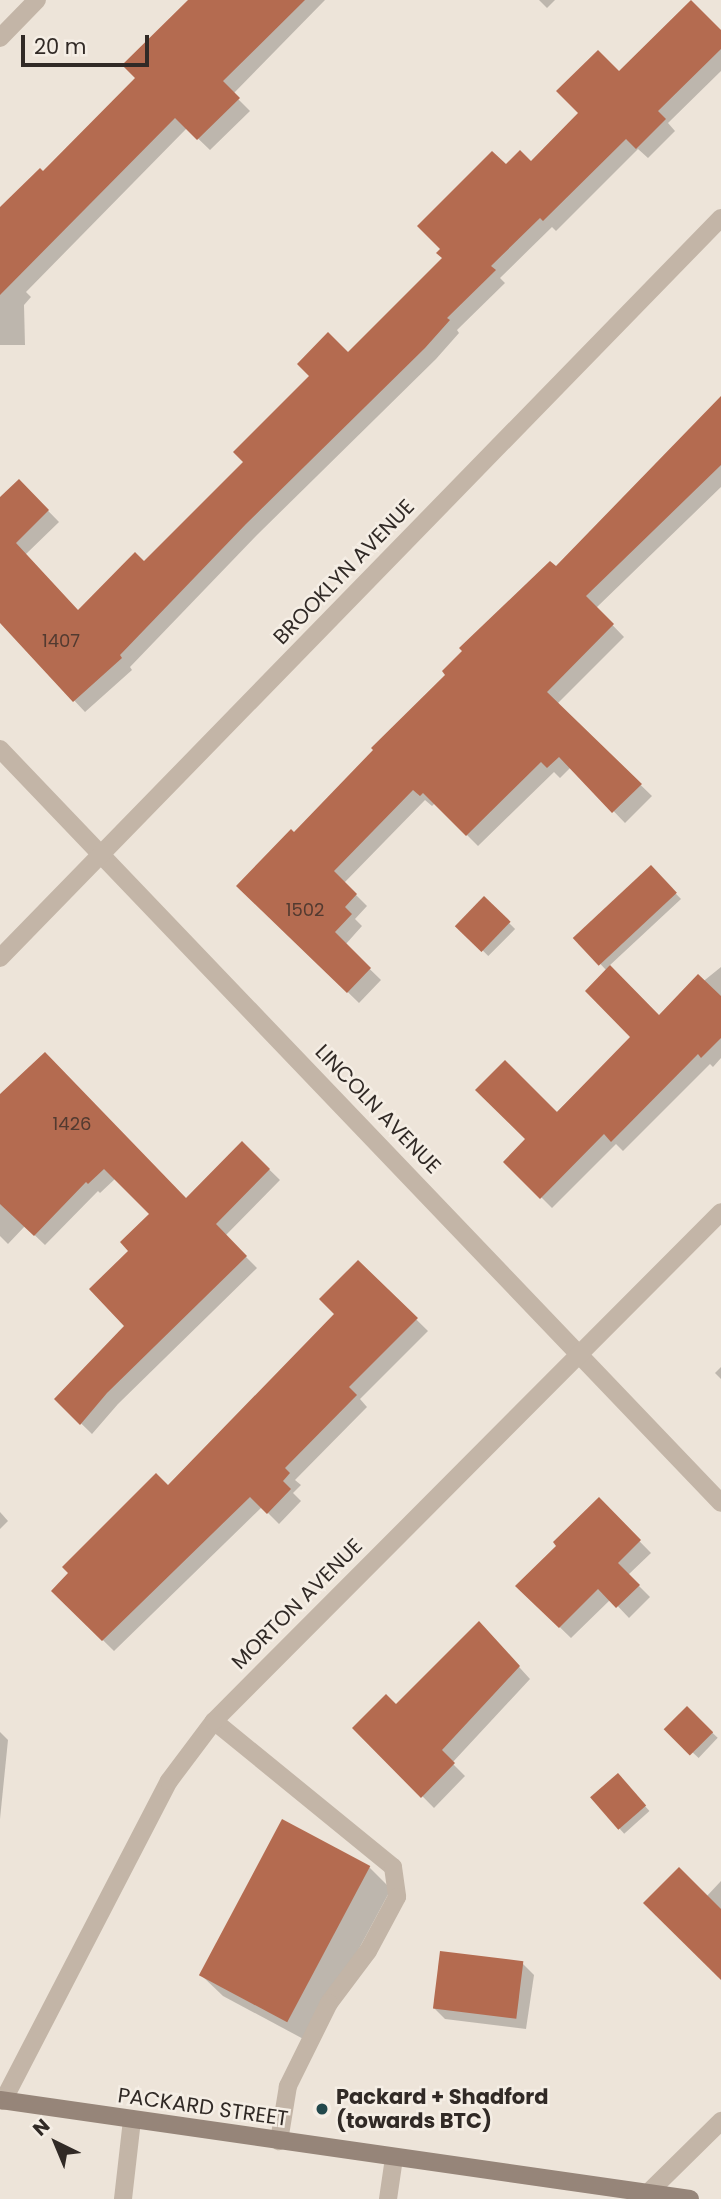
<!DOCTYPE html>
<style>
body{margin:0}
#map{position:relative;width:721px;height:2199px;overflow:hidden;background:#ede4d9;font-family:Poppins,sans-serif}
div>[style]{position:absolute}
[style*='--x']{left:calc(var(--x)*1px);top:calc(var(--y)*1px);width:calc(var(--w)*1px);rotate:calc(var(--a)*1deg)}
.shadow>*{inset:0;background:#0003;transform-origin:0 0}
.building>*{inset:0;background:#b46b50;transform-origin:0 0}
.lane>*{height:18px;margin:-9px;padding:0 9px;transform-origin:9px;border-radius:9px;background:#c3b5a7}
.street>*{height:18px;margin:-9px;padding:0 9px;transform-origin:9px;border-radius:9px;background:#c3b5a7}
.secondary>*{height:18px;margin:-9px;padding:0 9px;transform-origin:9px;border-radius:9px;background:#968579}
.dots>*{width:19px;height:19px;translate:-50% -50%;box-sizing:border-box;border:4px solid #f5eee5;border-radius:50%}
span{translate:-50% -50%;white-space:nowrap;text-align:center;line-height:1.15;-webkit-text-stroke:5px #f5eee5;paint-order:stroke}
.number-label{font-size:18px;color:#523a30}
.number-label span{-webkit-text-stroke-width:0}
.street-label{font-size:21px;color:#312a26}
.poi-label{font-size:21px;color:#312a26;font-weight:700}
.left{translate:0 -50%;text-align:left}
.north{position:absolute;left:21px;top:2108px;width:70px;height:70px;-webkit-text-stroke:5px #f5eee5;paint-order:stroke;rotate:317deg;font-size:19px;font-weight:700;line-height:28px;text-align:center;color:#312a26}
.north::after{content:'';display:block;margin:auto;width:24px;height:32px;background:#312a26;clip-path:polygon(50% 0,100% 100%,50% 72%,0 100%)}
.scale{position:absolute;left:21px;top:35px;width:128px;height:32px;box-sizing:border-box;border:4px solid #312a26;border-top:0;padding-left:9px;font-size:21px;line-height:24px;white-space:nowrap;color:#312a26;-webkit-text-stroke:5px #f5eee5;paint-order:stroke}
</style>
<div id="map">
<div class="shadow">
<div style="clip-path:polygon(208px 0,325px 0,233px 94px,250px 111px,210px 150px,187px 128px,26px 292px,31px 297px,24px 305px,25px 345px,0 345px,0 210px,43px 173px,137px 78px)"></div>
<div style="clip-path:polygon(539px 0,555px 0,547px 8px)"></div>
<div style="clip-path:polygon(721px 32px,721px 71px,668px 123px,675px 131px,648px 158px,638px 149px,556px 231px,552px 227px,500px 278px,505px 283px,457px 330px,459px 333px,436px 359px,257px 535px,130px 667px,132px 670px,85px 712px,0 621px,0 500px,19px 481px,59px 522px,25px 555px,78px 612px,144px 564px,444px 258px,506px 167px,531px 164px,619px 74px)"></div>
<div style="clip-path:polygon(721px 399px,721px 487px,596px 608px,624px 637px,557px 704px,652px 796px,625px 823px,571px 767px,560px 778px,554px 772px,478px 846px,435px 803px,432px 806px,425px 800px,344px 883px,367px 906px,355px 919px,362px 926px,345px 945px,381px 980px,359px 1003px,239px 886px,294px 835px)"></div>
<div style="clip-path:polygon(651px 868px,681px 899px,609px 966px,659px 1017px,721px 967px,721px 1058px,713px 1067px,710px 1064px,623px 1151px,616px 1144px,552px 1208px,506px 1162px,633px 1037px,607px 971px,576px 938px)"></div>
<div style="left:484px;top:898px;width:44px;height:38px;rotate:45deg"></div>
<div style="clip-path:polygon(0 1100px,186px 1200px,242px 1143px,280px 1180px,225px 1236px,257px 1268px,118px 1404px,92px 1434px,56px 1399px,127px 1326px,131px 1251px,151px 1214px,116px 1178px,100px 1193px,98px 1191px,45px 1245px,25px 1226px,8px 1244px,0 1236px)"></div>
<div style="clip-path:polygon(358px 1262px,428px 1331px,360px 1399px,367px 1407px,295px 1480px,301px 1485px,293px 1493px,301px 1501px,279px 1524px,262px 1507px,114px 1651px,53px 1591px,168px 1487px,336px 1314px)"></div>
<div style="clip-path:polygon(721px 1367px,721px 1379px,715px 1373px)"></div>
<div style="clip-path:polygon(599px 1500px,651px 1553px,628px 1575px,650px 1597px,629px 1618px,611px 1599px,571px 1638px,517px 1586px,559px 1546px)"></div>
<div style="clip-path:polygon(0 1512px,8px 1521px,0 1529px)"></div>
<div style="clip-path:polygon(490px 1635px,530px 1679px,452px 1763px,465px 1776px,434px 1808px,355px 1728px,396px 1707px)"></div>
<div style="left:687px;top:1709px;width:42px;height:28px;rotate:43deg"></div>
<div style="clip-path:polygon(0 1732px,8px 1740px,0 1819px)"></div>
<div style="left:618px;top:1776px;width:47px;height:34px;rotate:48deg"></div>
<div style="clip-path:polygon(369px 1867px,391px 1889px,309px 2042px,223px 1996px,201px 1975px)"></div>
<div style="clip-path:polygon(721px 1881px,721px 1976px,706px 1897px)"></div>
<div style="clip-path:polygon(522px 1963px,534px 1975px,526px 2029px,445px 2019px,434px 2008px)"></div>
</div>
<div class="building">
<div style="clip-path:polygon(188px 0,305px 0,223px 81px,240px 98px,197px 140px,175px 118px,0 295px,0 207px,40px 168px,43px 171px,135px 78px,122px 65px)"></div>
<div style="clip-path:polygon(691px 0,721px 30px,721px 49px,658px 111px,666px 119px,636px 149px,626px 139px,543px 221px,540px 218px,491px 266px,496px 270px,447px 318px,450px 320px,425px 348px,246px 524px,120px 655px,122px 658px,73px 702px,0 623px,0 497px,19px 479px,49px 510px,16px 543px,78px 610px,135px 552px,144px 561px,243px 462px,233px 452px,309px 376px,297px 364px,328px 332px,348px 352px,442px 258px,436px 253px,440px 249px,417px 226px,492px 151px,506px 164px,520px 150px,531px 161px,578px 113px,556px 91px,598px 50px,619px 71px)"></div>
<div style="clip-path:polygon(721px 396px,721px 465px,586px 596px,614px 624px,547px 692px,642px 784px,612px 813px,559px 757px,547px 768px,541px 762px,466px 836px,423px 793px,420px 796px,413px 790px,334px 871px,357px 894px,345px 907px,352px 914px,335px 932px,371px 968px,347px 993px,236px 886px,291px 829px,294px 832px,373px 750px,371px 748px,445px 675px,442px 671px,462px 651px,459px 648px,550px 561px,556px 566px)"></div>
<div style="left:651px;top:865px;width:38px;height:107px;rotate:47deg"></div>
<div style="left:484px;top:896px;width:37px;height:42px;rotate:44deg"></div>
<div style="clip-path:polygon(610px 965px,659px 1015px,698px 974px,721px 996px,721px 1038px,701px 1058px,698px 1054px,611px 1142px,604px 1134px,540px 1199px,503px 1162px,525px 1139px,475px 1090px,505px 1060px,557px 1112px,630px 1037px,585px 991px)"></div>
<div style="clip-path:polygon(45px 1052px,186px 1198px,242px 1141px,270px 1169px,216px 1224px,247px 1256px,107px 1393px,80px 1425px,54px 1399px,124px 1326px,89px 1289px,128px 1251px,120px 1242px,149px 1214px,104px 1169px,88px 1184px,86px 1182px,34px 1236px,0 1204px,0 1094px)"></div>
<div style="clip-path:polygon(358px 1260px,418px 1318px,349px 1387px,357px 1395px,285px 1468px,290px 1473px,283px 1481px,291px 1489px,267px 1514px,250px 1497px,102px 1641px,51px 1591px,68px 1573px,62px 1567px,156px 1473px,168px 1485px,334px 1314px,319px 1299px)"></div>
<div style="clip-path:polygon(599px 1497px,641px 1540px,618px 1563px,640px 1585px,616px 1608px,598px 1589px,559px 1628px,515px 1586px,556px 1546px,553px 1542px)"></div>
<div style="clip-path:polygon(479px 1621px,520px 1666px,442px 1750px,455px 1763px,421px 1798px,352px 1728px,386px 1694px,396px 1704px)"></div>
<div style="left:687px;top:1706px;width:37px;height:33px;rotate:45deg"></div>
<div style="left:618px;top:1773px;width:43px;height:37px;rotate:49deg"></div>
<div style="left:282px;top:1819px;width:100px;height:177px;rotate:28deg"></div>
<div style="clip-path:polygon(679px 1867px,721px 1909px,721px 1980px,643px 1903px)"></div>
<div style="left:440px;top:1951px;width:84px;height:58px;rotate:7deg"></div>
</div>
<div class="lane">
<div style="--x:214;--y:1721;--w:231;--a:39.2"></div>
<div style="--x:393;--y:1867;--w:30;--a:82"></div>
<div style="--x:397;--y:1897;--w:61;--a:118.2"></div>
<div style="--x:368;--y:1951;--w:65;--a:126.9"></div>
<div style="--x:329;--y:2003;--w:93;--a:116.3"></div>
<div style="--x:288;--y:2086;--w:56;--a:99.3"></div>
<div style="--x:123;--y:2199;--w:80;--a:-83.5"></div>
</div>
<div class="street">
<div style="--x:0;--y:38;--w:53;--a:-45.8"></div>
<div style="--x:0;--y:749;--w:1043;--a:46.28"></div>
<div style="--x:0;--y:958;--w:1033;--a:-45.75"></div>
<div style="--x:3;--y:2101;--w:360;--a:-62.6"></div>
<div style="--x:169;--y:1781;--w:75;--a:-53.1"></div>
<div style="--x:214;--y:1721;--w:718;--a:-45.11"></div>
<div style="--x:648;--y:2193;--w:103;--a:-44.6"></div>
<div style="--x:388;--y:2199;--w:41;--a:-81.7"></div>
</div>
<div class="secondary">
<div style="--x:0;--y:2100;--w:697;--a:8.16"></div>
</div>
<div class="dots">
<div style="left:322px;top:2109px;background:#22484c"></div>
</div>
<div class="number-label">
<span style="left:61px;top:641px">1407</span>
<span style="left:305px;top:910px">1502</span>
<span style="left:72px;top:1124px">1426</span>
</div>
<div class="street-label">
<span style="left:344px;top:572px;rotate:-46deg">BROOKLYN AVENUE</span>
<span style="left:378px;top:1109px;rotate:46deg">LINCOLN AVENUE</span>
<span style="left:297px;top:1604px;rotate:-45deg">MORTON AVENUE</span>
<span style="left:203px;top:2107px;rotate:8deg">PACKARD STREET</span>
</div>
<div class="poi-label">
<span class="left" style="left:336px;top:2109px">Packard + Shadford<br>(towards BTC)</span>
</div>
<div class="north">N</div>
<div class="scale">20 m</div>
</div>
